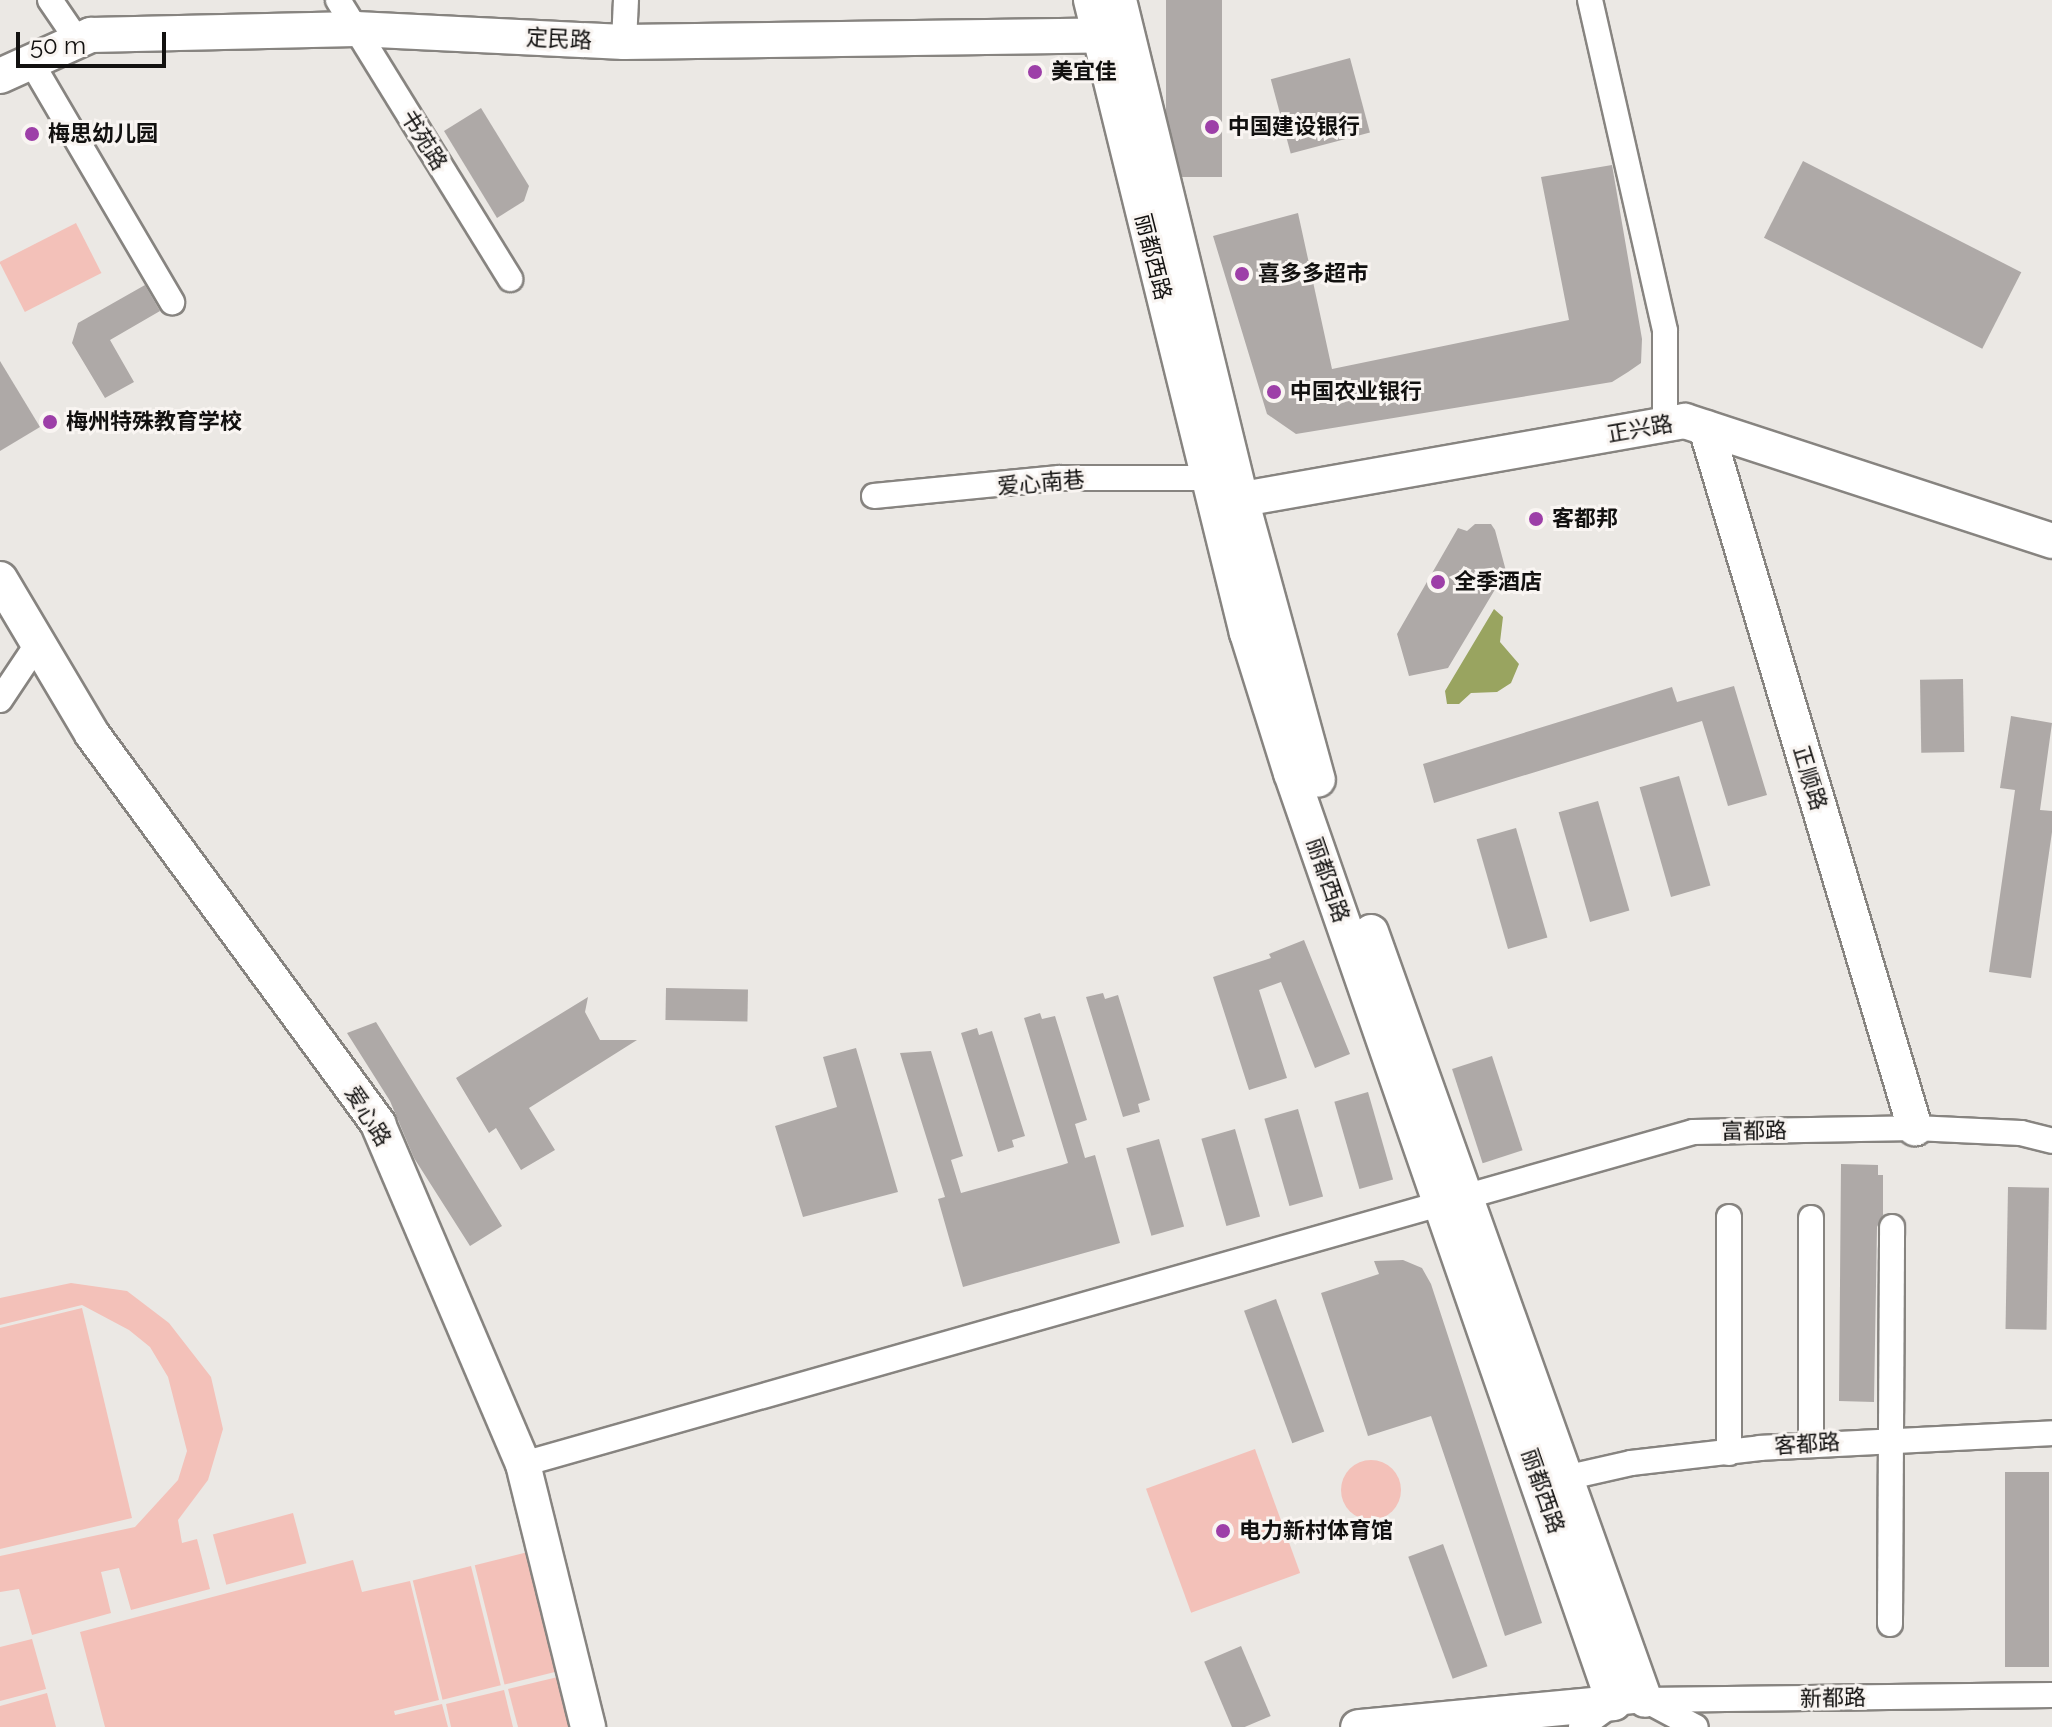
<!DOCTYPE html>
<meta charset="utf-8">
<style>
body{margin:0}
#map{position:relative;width:2052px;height:1727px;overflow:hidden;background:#ebe8e4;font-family:Raleway,"Noto Sans SC",sans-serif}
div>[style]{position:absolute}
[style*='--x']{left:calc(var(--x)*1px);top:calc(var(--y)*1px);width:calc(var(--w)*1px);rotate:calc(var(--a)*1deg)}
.green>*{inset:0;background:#f3c1b9;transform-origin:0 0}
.round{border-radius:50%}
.water>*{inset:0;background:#99a460}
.building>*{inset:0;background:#aea9a7;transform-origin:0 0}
.roads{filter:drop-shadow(2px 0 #878480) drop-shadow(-2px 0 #878480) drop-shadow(0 2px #878480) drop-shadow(0 -2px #878480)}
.street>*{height:24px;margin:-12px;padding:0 12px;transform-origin:12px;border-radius:12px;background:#fff}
.secondary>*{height:34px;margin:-17px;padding:0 17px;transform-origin:17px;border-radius:17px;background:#fff}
.dots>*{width:22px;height:22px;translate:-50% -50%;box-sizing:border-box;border:4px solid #f9f5f2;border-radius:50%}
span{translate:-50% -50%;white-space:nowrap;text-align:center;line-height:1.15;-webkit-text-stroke:6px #f9f5f2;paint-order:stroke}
.street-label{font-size:22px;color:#121110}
.poi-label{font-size:22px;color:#121110;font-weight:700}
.left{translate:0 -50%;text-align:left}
.scale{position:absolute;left:16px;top:32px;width:150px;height:36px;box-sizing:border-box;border:4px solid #121110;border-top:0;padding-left:10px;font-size:24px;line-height:28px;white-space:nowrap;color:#121110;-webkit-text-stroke:6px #f9f5f2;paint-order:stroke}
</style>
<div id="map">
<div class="green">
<div style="left:76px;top:223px;width:56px;height:86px;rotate:63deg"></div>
<div style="clip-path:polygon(71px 1283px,127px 1291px,169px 1323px,211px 1377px,223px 1429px,208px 1480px,178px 1520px,182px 1543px,197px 1539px,210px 1589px,131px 1610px,119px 1568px,101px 1572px,111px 1613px,32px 1635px,19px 1589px,0 1592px,0 1556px,135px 1527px,178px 1480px,187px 1451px,168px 1377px,150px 1347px,129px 1330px,82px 1305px,0 1325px,0 1298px)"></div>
<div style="clip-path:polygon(82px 1308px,132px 1518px,0 1549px,0 1328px)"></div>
<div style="left:1255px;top:1449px;width:132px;height:116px;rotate:70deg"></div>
<div class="round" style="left:1341px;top:1460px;width:60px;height:60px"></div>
<div style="left:293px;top:1513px;width:52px;height:83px;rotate:75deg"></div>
<div style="left:532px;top:1551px;width:123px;height:59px;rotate:76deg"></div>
<div style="clip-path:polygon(353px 1560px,362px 1592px,410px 1581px,439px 1700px,394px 1711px,395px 1715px,442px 1704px,448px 1727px,105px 1727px,80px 1632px)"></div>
<div style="left:471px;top:1566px;width:123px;height:60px;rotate:76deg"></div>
<div style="clip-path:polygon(32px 1639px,46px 1689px,0 1701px,0 1647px)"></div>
<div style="clip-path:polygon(566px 1675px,579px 1727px,518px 1727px,508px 1689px)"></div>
<div style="clip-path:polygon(504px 1690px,513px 1727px,451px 1727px,446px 1704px)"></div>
<div style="clip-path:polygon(47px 1693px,56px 1727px,0 1727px,0 1706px)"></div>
</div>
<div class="water">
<div style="clip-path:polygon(1494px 609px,1503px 617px,1500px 642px,1519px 664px,1511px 683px,1497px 692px,1471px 693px,1459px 704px,1447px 704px,1445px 691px)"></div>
</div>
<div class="building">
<div style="left:1166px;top:0;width:56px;height:177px"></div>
<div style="left:1350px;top:58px;width:77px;height:82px;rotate:75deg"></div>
<div style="clip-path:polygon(481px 108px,529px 186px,524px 201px,497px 218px,444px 131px)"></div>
<div style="left:1803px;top:161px;width:245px;height:86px;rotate:27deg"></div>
<div style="clip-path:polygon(1612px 165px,1642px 339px,1641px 363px,1628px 372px,1612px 382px,1296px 434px,1267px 414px,1213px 236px,1298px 213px,1332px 369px,1569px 320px,1541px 177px)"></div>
<div style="clip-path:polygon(145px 285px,160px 311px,110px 340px,134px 382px,105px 398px,72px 343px,78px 323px)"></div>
<div style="clip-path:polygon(0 361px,40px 427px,0 451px)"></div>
<div style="clip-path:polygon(1475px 524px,1491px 524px,1495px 530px,1506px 571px,1448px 668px,1409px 676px,1397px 634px,1458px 528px,1467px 531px)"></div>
<div style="left:1963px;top:679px;width:73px;height:43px;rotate:89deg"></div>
<div style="clip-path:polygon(1734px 686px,1767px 795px,1728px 806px,1702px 721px,1434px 803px,1423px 764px,1672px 687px,1677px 702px)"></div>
<div style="clip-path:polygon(2011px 716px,2052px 723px,2040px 810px,2052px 811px,2052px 832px,2031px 978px,1989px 972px,2015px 790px,2000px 788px)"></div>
<div style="left:1679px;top:776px;width:114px;height:41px;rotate:74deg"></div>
<div style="left:1598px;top:801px;width:114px;height:41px;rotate:74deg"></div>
<div style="left:1516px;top:828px;width:114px;height:41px;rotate:74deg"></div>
<div style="clip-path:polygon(1304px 940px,1350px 1054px,1315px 1068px,1281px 982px,1259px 990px,1287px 1078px,1249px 1090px,1213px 977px,1271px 958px,1269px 954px)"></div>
<div style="left:666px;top:988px;width:82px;height:32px;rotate:1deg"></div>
<div style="clip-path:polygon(1103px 993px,1105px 999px,1118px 995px,1150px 1100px,1138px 1104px,1140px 1112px,1123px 1117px,1086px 997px)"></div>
<div style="clip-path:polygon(588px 997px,585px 1012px,600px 1040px,637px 1040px,529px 1108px,555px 1150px,521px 1170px,496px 1128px,489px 1133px,456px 1078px)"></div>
<div style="clip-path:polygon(1040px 1013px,1042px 1019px,1055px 1016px,1087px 1120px,1075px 1124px,1085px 1158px,1095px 1155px,1120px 1243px,963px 1287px,938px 1199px,945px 1197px,900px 1053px,931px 1051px,963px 1156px,951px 1160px,961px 1193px,1062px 1165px,1068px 1163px,1024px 1018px)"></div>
<div style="clip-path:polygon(376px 1022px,502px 1226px,470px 1246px,414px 1158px,390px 1101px,347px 1033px)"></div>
<div style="clip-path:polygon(977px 1028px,979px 1035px,992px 1031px,1025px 1136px,1012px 1140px,1014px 1147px,998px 1152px,961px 1033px)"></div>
<div style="clip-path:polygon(856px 1048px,898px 1192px,803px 1217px,775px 1126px,837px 1107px,823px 1057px)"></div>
<div style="left:1492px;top:1056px;width:99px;height:42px;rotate:72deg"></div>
<div style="left:1368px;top:1092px;width:91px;height:35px;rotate:74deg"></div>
<div style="left:1298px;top:1109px;width:91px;height:35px;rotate:74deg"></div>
<div style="left:1235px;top:1129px;width:91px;height:35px;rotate:74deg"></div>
<div style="left:1159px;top:1139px;width:91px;height:34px;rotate:74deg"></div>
<div style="clip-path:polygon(1841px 1164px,1878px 1165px,1878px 1175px,1883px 1175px,1883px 1215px,1877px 1227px,1874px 1402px,1839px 1401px)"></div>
<div style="left:2008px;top:1187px;width:41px;height:142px;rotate:1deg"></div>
<div style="clip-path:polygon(1403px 1260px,1422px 1268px,1431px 1284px,1542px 1623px,1505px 1636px,1431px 1416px,1368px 1436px,1321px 1293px,1379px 1274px,1374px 1261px)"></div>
<div style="left:1276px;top:1299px;width:141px;height:34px;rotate:70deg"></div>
<div style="left:2005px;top:1472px;width:44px;height:195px"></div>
<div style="left:1443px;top:1544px;width:130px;height:37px;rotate:70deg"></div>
<div style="left:1241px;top:1646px;width:76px;height:40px;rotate:67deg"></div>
</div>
<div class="roads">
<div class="street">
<div style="--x:50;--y:0;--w:50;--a:55.7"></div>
<div style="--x:338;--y:0;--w:328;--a:58.3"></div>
<div style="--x:1590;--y:0;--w:339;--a:77.2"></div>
<div style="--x:1665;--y:331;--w:94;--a:90"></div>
<div style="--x:624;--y:42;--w:42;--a:-87.3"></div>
<div style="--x:30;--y:60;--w:281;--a:59.6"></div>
<div style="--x:874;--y:496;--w:186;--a:-5.6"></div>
<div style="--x:1059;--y:478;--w:149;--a:0"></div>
<div style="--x:0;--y:700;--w:69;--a:-56.3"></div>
<div style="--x:1811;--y:1443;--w:225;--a:-90"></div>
<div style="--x:1729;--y:1453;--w:236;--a:-90"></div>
<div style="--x:523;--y:1464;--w:1216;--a:-15.84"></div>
<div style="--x:1693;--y:1132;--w:222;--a:-1"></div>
<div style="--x:1915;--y:1128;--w:106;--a:2.7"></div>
<div style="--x:2021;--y:1133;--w:32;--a:14"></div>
<div style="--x:1565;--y:1478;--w:68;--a:-12.8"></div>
<div style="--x:1631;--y:1463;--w:130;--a:-6.6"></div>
<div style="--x:1760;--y:1448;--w:292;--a:-2.9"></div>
<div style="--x:1890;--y:1624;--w:397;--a:-89.7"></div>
<div style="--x:1647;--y:1701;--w:55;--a:28"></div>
<div style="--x:1581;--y:1727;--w:41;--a:-36"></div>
<div style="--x:1614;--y:1703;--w:31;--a:-6"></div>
<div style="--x:1645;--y:1700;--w:407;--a:-0.7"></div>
</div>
<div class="secondary">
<div style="--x:1091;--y:0;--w:652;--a:76.16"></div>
<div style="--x:1247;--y:633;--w:147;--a:72.6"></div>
<div style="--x:1291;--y:773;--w:984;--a:70.85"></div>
<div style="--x:1614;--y:1703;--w:257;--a:174.6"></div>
<div style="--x:1119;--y:0;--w:514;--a:76.26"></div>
<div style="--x:1241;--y:499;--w:291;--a:74.7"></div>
<div style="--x:0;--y:76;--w:100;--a:-24.3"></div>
<div style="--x:91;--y:35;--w:265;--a:-1.3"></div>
<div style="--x:356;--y:29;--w:268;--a:2.8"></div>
<div style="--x:624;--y:42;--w:494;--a:-0.8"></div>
<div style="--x:1706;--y:428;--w:731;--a:73.38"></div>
<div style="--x:1220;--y:503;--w:472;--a:-10"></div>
<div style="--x:1685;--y:421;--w:386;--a:18.1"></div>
<div style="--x:0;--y:579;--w:180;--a:59.3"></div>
<div style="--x:92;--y:734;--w:484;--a:53.7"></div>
<div style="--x:378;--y:1124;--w:370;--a:66.9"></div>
<div style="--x:523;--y:1464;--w:271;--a:76.1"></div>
<div style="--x:1371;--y:932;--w:815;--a:70.37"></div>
</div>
</div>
<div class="dots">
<div style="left:1035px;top:72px;background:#9d3fa8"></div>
<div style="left:1212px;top:127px;background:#9d3fa8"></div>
<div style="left:32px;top:134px;background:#9d3fa8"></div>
<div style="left:1242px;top:274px;background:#9d3fa8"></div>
<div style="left:1274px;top:392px;background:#9d3fa8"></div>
<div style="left:50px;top:422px;background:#9d3fa8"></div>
<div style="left:1536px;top:519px;background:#9d3fa8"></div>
<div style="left:1438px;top:582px;background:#9d3fa8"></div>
<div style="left:1223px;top:1531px;background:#9d3fa8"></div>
</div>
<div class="street-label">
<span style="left:559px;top:39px;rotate:3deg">定民路</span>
<span style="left:424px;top:140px;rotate:58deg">书苑路</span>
<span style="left:1153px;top:257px;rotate:76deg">丽都西路</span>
<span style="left:1640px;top:429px;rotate:-10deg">正兴路</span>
<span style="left:1041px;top:483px;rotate:-5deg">爱心南巷</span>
<span style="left:1810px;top:778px;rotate:73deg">正顺路</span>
<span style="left:1328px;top:880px;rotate:71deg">丽都西路</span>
<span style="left:368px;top:1116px;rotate:58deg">爱心路</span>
<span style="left:1754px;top:1131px;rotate:-1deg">富都路</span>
<span style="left:1807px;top:1444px;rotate:-4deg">客都路</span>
<span style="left:1543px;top:1491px;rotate:71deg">丽都西路</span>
<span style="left:1833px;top:1698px;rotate:-1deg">新都路</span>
</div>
<div class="poi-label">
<span class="left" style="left:1051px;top:72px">美宜佳</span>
<span class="left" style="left:1228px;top:127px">中国建设银行</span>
<span class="left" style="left:48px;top:134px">梅思幼儿园</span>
<span class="left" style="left:1258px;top:274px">喜多多超市</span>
<span class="left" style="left:1290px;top:392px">中国农业银行</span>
<span class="left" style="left:66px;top:422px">梅州特殊教育学校</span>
<span class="left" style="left:1552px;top:519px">客都邦</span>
<span class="left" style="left:1454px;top:582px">全季酒店</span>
<span class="left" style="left:1239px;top:1531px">电力新村体育馆</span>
</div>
<div class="scale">50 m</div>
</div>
